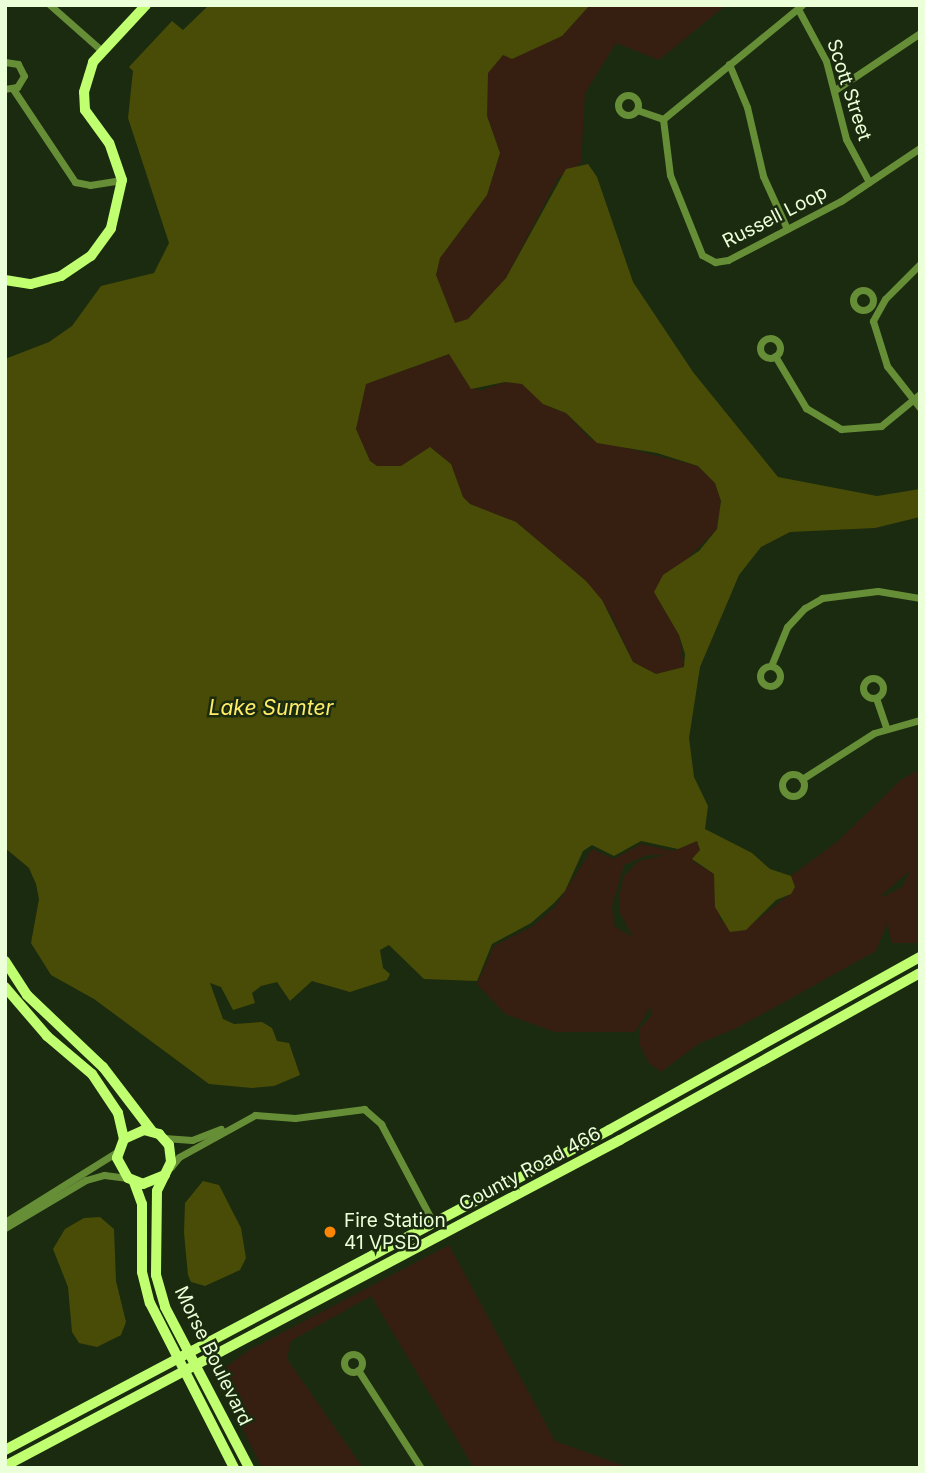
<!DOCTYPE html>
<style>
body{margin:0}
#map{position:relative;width:925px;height:1473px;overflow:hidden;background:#1b2b0f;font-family:Inter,sans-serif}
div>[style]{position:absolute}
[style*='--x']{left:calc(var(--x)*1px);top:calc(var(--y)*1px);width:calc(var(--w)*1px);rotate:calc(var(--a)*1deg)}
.green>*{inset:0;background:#361f11}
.water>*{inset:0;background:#494c07}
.street>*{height:7px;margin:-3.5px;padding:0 3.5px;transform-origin:3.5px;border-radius:3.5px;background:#668e37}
.street>.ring{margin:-3.5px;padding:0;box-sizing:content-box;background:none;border:7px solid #668e37;border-radius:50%}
.secondary>*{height:10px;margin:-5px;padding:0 5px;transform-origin:5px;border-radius:5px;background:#c0ff70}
.dots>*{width:19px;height:19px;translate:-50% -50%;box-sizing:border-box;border:4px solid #1b2b0f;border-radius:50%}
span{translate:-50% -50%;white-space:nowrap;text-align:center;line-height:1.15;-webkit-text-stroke:5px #1b2b0f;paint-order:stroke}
.street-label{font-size:19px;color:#ebffd9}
.poi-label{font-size:19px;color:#ebffd9}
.left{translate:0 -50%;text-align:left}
.water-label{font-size:21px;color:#ffec67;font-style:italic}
.frame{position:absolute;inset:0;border:7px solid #ebffd9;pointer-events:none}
</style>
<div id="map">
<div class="green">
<div style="clip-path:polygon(590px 5px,726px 5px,659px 60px,616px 43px,585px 93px,581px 163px,558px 178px,506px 278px,468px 319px,455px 323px,436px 275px,440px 258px,487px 195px,500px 153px,487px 116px,487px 73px,503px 55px,513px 58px,562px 36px)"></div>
<div style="clip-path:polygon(449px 354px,479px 391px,505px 382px,523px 384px,547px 406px,566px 413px,590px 439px,698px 466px,715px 483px,721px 501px,717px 529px,654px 592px,679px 635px,684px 667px,656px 674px,633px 662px,611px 615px,586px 581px,516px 522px,470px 504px,463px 497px,451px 464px,430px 447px,401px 466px,377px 466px,370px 461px,356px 429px,366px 384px)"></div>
<div style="clip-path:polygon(evenodd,920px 769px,920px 943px,892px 943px,887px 923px,876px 951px,737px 1028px,700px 1043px,661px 1072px,649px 1063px,639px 1043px,639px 1029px,652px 1015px,652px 1005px,635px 1032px,555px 1032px,505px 1014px,477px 984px,494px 946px,533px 926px,555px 907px,592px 849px,614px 859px,641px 844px,673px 851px,697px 841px,700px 850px,694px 862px,714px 874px,720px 920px,752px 924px,790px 894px,795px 887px,791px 876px,838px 841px,901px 780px,920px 769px,648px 855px,665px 855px,639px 861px,624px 876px,619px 896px,619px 911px,633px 937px,615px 927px,612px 907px,624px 865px,648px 855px,920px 769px,911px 870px,902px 887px,883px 897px,882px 895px,911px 870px)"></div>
<div style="clip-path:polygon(449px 1245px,555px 1441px,630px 1468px,474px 1468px,371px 1296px,291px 1341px,287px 1359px,363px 1468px,262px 1468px,216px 1374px,251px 1349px)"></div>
</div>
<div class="water">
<div style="clip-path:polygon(evenodd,209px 5px,590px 5px,562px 36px,512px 59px,503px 55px,488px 73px,487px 116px,500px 153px,487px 195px,440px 258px,436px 275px,455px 323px,468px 319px,506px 278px,566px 169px,588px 164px,597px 177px,633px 282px,693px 372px,778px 477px,877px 496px,920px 489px,920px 517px,875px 528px,790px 532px,761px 547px,739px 575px,700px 667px,689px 738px,694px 777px,708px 806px,705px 829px,752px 853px,770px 869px,791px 876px,795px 887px,791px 894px,776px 900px,746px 930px,730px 932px,715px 907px,714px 874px,692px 859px,700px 850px,697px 841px,678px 849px,641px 841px,614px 856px,592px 845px,583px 851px,565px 891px,553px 904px,531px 923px,492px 944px,477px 981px,424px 979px,389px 945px,380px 950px,383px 968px,390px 974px,387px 980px,350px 992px,312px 981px,290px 1001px,277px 982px,261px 986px,252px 993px,255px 1003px,233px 1010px,221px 987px,210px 983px,223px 1019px,234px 1024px,262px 1022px,272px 1028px,277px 1041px,289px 1043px,300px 1075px,274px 1086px,252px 1088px,209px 1084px,94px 999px,51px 975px,31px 943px,39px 899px,36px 884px,29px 868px,5px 848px,5px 359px,49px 342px,72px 326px,101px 286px,154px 273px,169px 243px,128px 118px,133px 71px,129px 67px,172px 21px,183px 30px,209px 5px,449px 354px,471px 389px,505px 382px,522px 384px,543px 404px,566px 413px,597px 443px,657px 453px,698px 466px,715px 483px,721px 501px,717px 529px,699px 551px,663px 575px,654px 592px,679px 635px,685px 654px,684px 667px,656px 674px,633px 662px,602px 600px,586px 581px,516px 522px,470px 504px,463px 497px,451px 464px,430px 447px,401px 466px,377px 466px,370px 461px,356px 429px,366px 384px,449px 354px)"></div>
<div style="clip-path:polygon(203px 1181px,219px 1185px,241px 1228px,246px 1258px,240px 1270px,205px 1286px,191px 1282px,188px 1275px,184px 1233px,185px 1203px)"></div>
<div style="clip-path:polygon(100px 1217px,114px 1229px,116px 1281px,126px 1322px,121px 1335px,97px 1347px,79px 1343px,72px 1332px,68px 1287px,53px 1249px,65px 1229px,84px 1218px)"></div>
</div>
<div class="street">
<div style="--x:50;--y:5;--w:69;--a:41.5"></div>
<div style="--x:802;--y:5;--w:180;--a:140.6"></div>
<div style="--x:663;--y:119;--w:56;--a:82.9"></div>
<div style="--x:670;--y:175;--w:86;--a:68.2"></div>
<div style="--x:702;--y:255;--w:15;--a:28"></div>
<div style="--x:715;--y:262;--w:13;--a:-9"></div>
<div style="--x:728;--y:260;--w:127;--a:-27.6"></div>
<div style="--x:841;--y:201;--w:95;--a:-33.9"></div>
<div style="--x:798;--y:9;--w:59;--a:61.7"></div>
<div style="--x:826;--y:61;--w:81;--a:75.6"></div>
<div style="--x:846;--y:139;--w:49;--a:61.9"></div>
<div style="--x:5;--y:62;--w:13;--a:9"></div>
<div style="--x:18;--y:64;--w:13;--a:63"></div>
<div style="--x:24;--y:76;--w:13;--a:122"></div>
<div style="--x:17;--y:87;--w:12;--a:171"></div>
<div style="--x:729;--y:64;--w:47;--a:67.3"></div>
<div style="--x:747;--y:107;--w:71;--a:76.9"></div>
<div style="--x:763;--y:176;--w:58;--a:65.6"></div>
<div style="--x:13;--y:89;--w:112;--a:56.3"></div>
<div style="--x:75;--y:182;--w:15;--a:11"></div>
<div style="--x:90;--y:185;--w:32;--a:-9"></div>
<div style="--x:835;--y:90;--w:102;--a:-33.8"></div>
<div class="ring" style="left:618px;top:95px;width:13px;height:13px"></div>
<div style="--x:637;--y:110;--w:28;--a:19"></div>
<div style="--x:920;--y:264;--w:49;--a:135"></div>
<div style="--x:885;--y:299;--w:25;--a:119"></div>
<div style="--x:873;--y:321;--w:47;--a:72.7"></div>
<div style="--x:887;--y:366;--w:53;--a:51.8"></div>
<div class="ring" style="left:853px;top:290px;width:13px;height:13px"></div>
<div class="ring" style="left:760px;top:338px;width:13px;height:13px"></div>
<div style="--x:775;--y:356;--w:61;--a:59.2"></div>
<div style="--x:806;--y:408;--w:41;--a:31"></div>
<div style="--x:841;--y:429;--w:40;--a:-4.3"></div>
<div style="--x:881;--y:426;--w:50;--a:-39.4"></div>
<div style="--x:771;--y:666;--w:42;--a:-67.7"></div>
<div style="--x:787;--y:627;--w:26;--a:-47"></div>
<div style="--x:805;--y:608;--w:20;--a:-30"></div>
<div style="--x:822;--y:598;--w:56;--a:-7.1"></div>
<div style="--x:878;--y:591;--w:43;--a:9.5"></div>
<div class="ring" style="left:760px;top:666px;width:13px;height:13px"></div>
<div class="ring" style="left:863px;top:678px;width:13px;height:13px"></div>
<div style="--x:876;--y:698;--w:31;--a:71"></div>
<div class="ring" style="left:782px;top:774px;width:15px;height:15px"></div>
<div style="--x:802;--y:779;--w:85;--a:-32.6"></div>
<div style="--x:874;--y:733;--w:48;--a:-15.8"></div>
<div style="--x:164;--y:1138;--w:28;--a:4"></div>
<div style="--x:192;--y:1140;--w:31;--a:-21"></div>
<div style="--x:171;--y:1167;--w:13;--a:-51"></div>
<div style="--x:179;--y:1157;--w:87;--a:-28.9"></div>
<div style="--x:255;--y:1115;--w:40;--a:4.3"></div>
<div style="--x:295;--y:1118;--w:70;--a:-7.4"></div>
<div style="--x:364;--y:1109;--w:23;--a:41"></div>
<div style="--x:381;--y:1124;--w:113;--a:62.1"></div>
<div style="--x:5;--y:1222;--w:132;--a:-32"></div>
<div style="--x:5;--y:1228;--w:94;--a:-30.7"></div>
<div style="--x:86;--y:1180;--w:19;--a:-16"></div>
<div style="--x:104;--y:1175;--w:24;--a:7"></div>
<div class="ring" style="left:344px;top:1354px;width:11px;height:11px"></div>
<div style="--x:358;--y:1370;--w:117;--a:57.3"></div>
</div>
<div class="secondary">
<div style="--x:5;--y:280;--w:26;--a:9"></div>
<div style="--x:31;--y:284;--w:31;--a:-15"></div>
<div style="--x:61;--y:276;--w:36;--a:-34"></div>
<div style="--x:91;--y:256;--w:34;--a:-54"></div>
<div style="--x:111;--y:228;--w:49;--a:-77.1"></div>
<div style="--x:122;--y:180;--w:39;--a:-109"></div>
<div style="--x:109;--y:143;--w:41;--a:-126"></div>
<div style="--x:85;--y:110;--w:18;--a:-93"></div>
<div style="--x:84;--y:92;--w:31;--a:-73"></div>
<div style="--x:93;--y:62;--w:78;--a:-47.1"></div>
<div style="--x:5;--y:961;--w:40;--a:57.1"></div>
<div style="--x:27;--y:995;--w:105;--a:43.5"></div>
<div style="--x:103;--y:1067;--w:81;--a:52.6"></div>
<div style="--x:5;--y:987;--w:65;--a:49.4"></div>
<div style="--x:47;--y:1036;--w:59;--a:40.2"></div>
<div style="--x:92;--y:1074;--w:47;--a:56.3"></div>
<div style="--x:118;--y:1113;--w:27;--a:77"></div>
<div style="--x:165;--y:1175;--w:24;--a:158"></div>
<div style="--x:143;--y:1184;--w:16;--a:-158"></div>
<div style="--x:128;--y:1178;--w:23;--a:-119"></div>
<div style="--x:117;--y:1158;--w:20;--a:-70"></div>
<div style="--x:124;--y:1139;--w:22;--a:-24"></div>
<div style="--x:144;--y:1130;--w:16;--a:15"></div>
<div style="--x:159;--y:1134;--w:15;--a:48"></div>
<div style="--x:169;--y:1145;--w:17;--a:83"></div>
<div style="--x:171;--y:1162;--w:32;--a:116"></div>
<div style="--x:157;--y:1191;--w:84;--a:90.7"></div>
<div style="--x:156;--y:1275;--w:33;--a:74"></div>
<div style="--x:165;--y:1307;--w:182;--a:62.4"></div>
<div style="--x:134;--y:1182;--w:23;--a:70"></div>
<div style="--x:142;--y:1204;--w:68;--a:90"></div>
<div style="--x:142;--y:1272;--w:32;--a:76"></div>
<div style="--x:150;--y:1303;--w:185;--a:63"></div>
<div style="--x:5;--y:1450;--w:684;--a:-27.91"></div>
<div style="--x:609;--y:1130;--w:356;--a:-29.1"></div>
<div style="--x:5;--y:1466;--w:696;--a:-27.93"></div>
<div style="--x:620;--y:1140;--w:343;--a:-29.1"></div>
</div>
<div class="dots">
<div style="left:330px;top:1232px;background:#ff8505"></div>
</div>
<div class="street-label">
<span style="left:849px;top:90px;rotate:72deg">Scott Street</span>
<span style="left:775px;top:217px;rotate:-27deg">Russell Loop</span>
<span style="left:530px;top:1169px;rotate:-28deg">County Road 466</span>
<span style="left:213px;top:1356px;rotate:64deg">Morse Boulevard</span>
</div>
<div class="poi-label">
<span class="left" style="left:344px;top:1232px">Fire Station<br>41 VPSD</span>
</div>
<div class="water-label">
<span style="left:271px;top:708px">Lake Sumter</span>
</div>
<div class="frame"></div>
</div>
